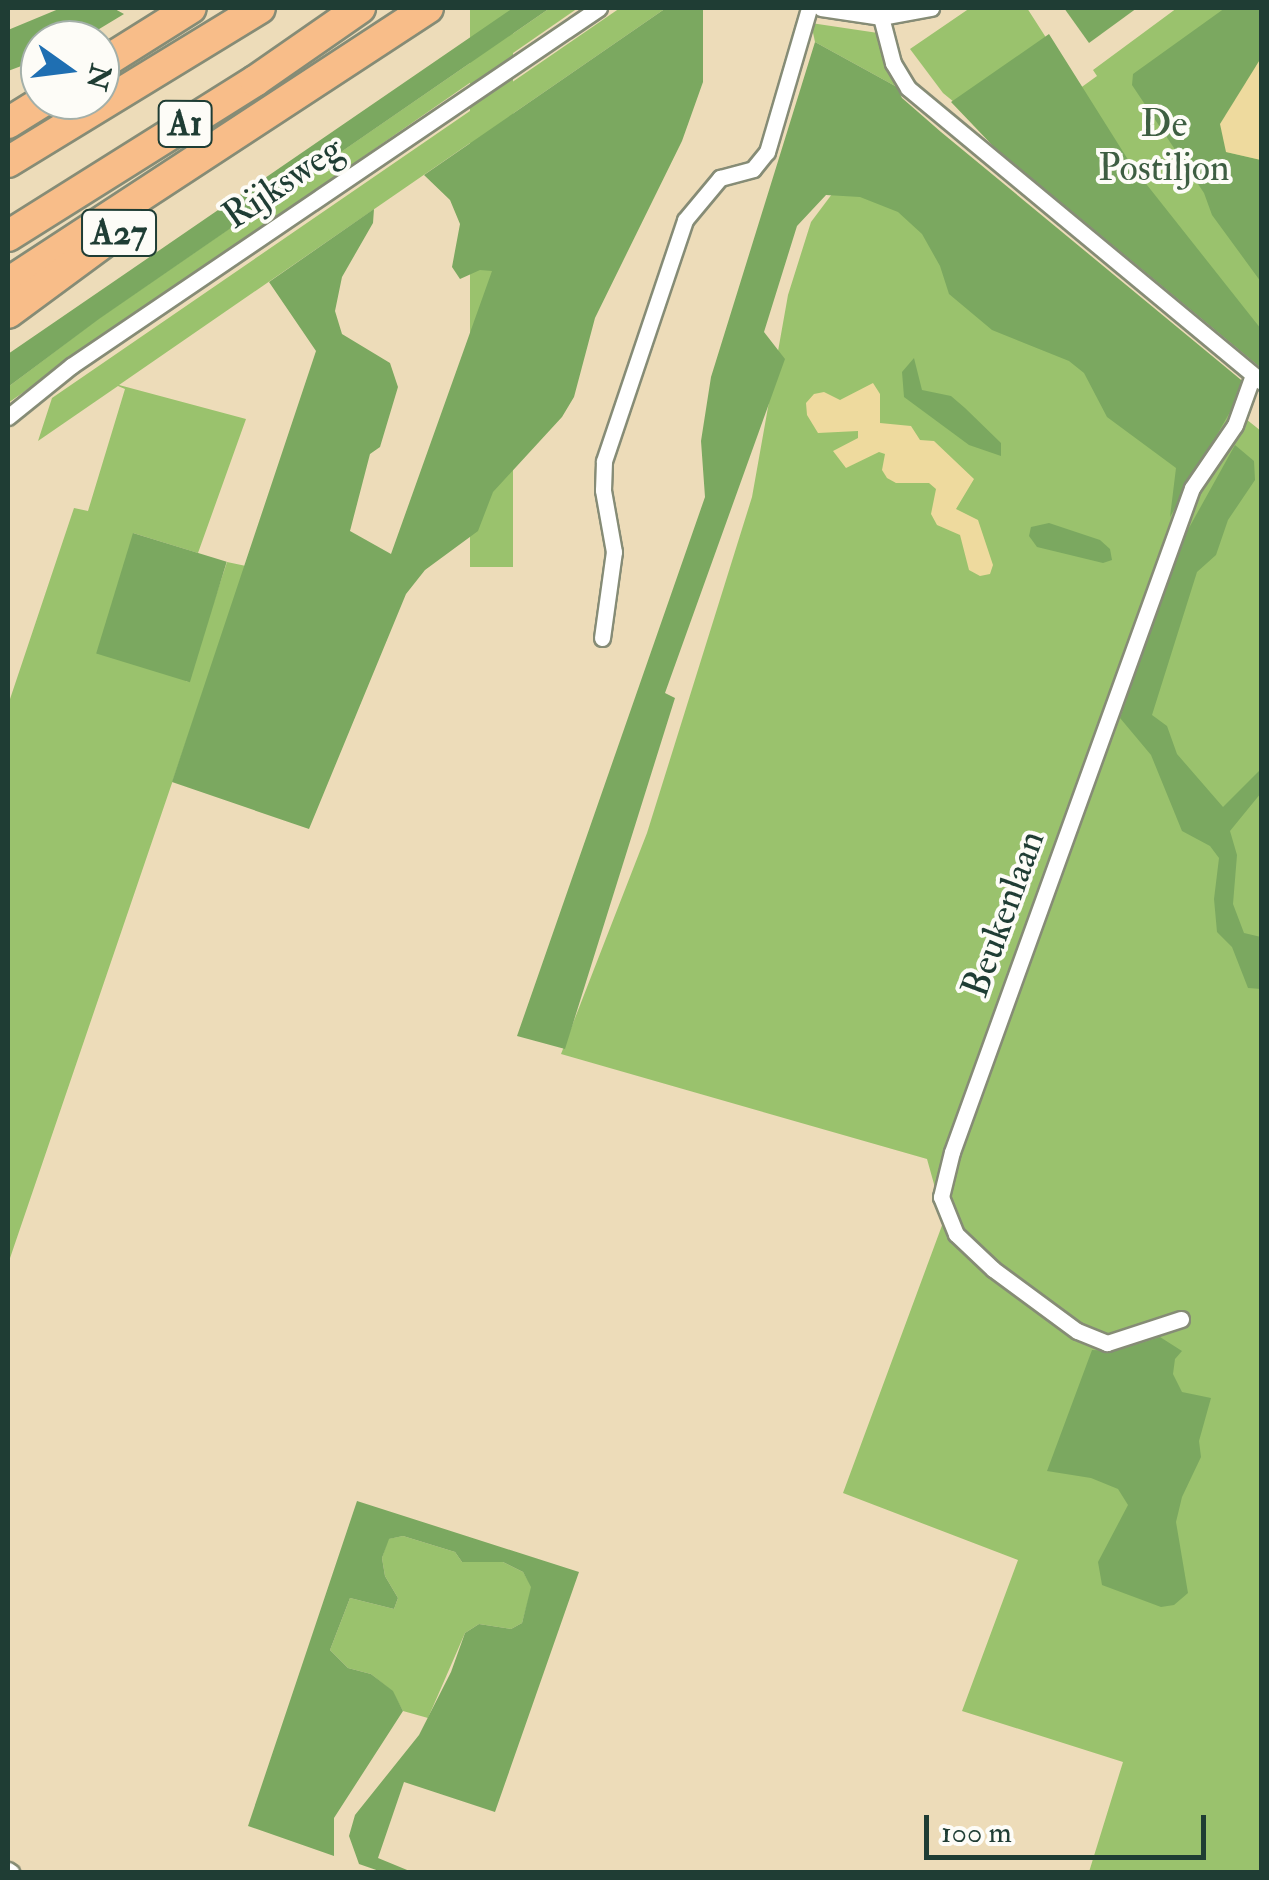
<!DOCTYPE html>
<style>
body{margin:0}
#map{position:relative;width:1269px;height:1880px;overflow:hidden;background:#eddcb9;font-family:"IM FELL Double Pica",serif}
div>[style]{position:absolute}
[style*='--x']{left:calc(var(--x)*1px);top:calc(var(--y)*1px);width:calc(var(--w)*1px);rotate:calc(var(--a)*1deg)}
.green>*{inset:0;background:#9ac26d;transform-origin:0 0}
.forest>*{inset:0;background:#7ba860;transform-origin:0 0}
.sand>*{inset:0;background:#eeda9e}
.roads{filter:drop-shadow(2px 0 #868c76) drop-shadow(-2px 0 #868c76) drop-shadow(0 2px #868c76) drop-shadow(0 -2px #868c76)}
.minor>*{height:15px;margin:-7.5px;padding:0 7.5px;transform-origin:7.5px;border-radius:7.5px;background:#fff}
.motorway>*{height:30px;margin:-15px;padding:0 15px;transform-origin:15px;border-radius:15px;background:#f8bd89}
span{translate:-50% -50%;white-space:nowrap;text-align:center;line-height:1.15;-webkit-text-stroke:8px #fdfcf7;paint-order:stroke}
.shield-label span{padding:2px 8px;background:#fdfcf7;border:2px solid;border-radius:8px;-webkit-text-stroke-width:0}
.shield-label{font-size:35px;color:#1f3d34;font-weight:700}
.park-label{font-size:38px;color:#3e5e42}
.street-label{font-size:38px;color:#1f3d34}
.frame{position:absolute;inset:0;border:10px solid #1f3d34;pointer-events:none}
.north{position:absolute;left:20px;top:20px;width:100px;height:100px;box-sizing:border-box;background:#fdfcf7;border:2px solid #a4b0a9;border-radius:50%;rotate:104deg;font-size:28px;font-weight:700;line-height:40px;text-align:center;color:#1f3d34}
.north::after{content:'';display:block;margin:auto;width:35px;height:45px;background:#1f6fb2;clip-path:polygon(50% 0,100% 100%,50% 72%,0 100%)}
.scale{position:absolute;left:924px;top:1815px;width:282px;height:45px;box-sizing:border-box;border:5px solid #1f3d34;border-top:0;padding-left:12px;font-size:30px;line-height:35px;white-space:nowrap;color:#1f3d34;-webkit-text-stroke:8px #fdfcf7;paint-order:stroke}
</style>
<div id="map">
<div class="green">
<div style="left:470px;top:8px;width:43px;height:559px"></div>
<div style="clip-path:polygon(550px 8px,578px 8px,8px 403px,8px 387px,98px 319px)"></div>
<div style="clip-path:polygon(620px 8px,666px 8px,119px 385px,246px 419px,198px 553px,133px 533px,187px 682px,227px 562px,246px 566px,8px 1264px,8px 705px,74px 508px,88px 511px,125px 389px,118px 386px,38px 441px,52px 398px)"></div>
<div style="clip-path:polygon(970px 8px,1027px 8px,1079px 89px,1097px 76px,1093px 70px,1177px 8px,1261px 8px,1261px 355px,943px 93px,910px 49px)"></div>
<div style="clip-path:polygon(811px 23px,878px 33px,897px 87px,815px 42px)"></div>
<div style="clip-path:polygon(856px 162px,975px 202px,1261px 431px,1261px 1872px,1089px 1872px,1123px 1762px,962px 1711px,1018px 1560px,843px 1493px,944px 1220px,927px 1159px,561px 1054px,647px 833px,752px 497px,788px 295px,811px 222px)"></div>
<div style="clip-path:polygon(403px 1536px,455px 1552px,462px 1562px,503px 1562px,523px 1572px,532px 1587px,522px 1623px,511px 1629px,479px 1624px,465px 1633px,428px 1718px,403px 1711px,392px 1691px,371px 1674px,348px 1668px,330px 1650px,350px 1598px,394px 1609px,398px 1598px,385px 1576px,382px 1558px,388px 1539px)"></div>
</div>
<div class="forest">
<div style="clip-path:polygon(61px 8px,113px 8px,124px 14px,81px 40px,40px 40px,40px 59px,8px 71px,8px 30px)"></div>
<div style="clip-path:polygon(513px 8px,550px 8px,99px 319px,8px 387px,8px 354px)"></div>
<div style="clip-path:polygon(666px 8px,703px 8px,703px 82px,682px 141px,595px 318px,574px 397px,562px 417px,493px 492px,478px 531px,425px 570px,406px 594px,309px 829px,172px 782px,316px 351px,269px 282px,374px 209px,373px 223px,342px 277px,335px 311px,342px 334px,390px 363px,398px 387px,380px 447px,370px 454px,350px 531px,391px 554px,492px 271px,480px 270px,460px 279px,452px 267px,460px 224px,450px 200px,424px 175px)"></div>
<div style="clip-path:polygon(1064px 8px,1137px 8px,1089px 43px)"></div>
<div style="clip-path:polygon(1225px 8px,1261px 8px,1261px 58px,1244px 87px,1226px 152px,1261px 160px,1261px 282px,1212px 215px,1204px 193px,1132px 85px,1133px 74px)"></div>
<div style="clip-path:polygon(1049px 34px,1132px 166px,1261px 329px,1261px 368px,994px 147px,951px 102px)"></div>
<div style="clip-path:polygon(815px 42px,897px 87px,902px 98px,941px 132px,1246px 384px,1170px 517px,1176px 468px,1107px 417px,1084px 373px,1069px 361px,992px 330px,949px 294px,940px 266px,922px 234px,898px 212px,860px 197px,826px 195px,797px 226px,764px 332px,785px 359px,665px 693px,675px 698px,565px 1049px,517px 1036px,705px 497px,701px 441px,711px 377px)"></div>
<div style="clip-path:polygon(914px 358px,922px 390px,951px 396px,965px 408px,1001px 443px,1001px 456px,969px 445px,904px 397px,902px 372px)"></div>
<div style="clip-path:polygon(1235px 445px,1254px 461px,1255px 480px,1228px 520px,1216px 555px,1197px 572px,1152px 715px,1167px 726px,1177px 754px,1223px 807px,1261px 769px,1261px 793px,1230px 831px,1237px 855px,1233px 904px,1244px 933px,1261px 937px,1261px 989px,1248px 988px,1232px 947px,1217px 932px,1214px 899px,1219px 858px,1210px 846px,1182px 831px,1151px 755px,1120px 718px,1185px 535px)"></div>
<div style="clip-path:polygon(1049px 523px,1100px 540px,1110px 549px,1112px 560px,1103px 563px,1037px 547px,1029px 536px,1031px 527px)"></div>
<div style="left:133px;top:533px;width:98px;height:126px;rotate:17deg"></div>
<div style="clip-path:polygon(1160px 1337px,1182px 1351px,1175px 1359px,1173px 1374px,1182px 1392px,1211px 1398px,1199px 1441px,1201px 1457px,1182px 1497px,1176px 1522px,1188px 1593px,1174px 1605px,1161px 1607px,1102px 1585px,1098px 1562px,1128px 1505px,1118px 1489px,1091px 1478px,1047px 1471px,1092px 1350px,1115px 1351px)"></div>
<div style="clip-path:polygon(357px 1501px,579px 1572px,495px 1812px,404px 1782px,378px 1858px,412px 1872px,382px 1872px,359px 1864px,349px 1836px,355px 1815px,419px 1735px,451px 1672px,465px 1633px,479px 1624px,511px 1629px,522px 1623px,531px 1587px,523px 1572px,503px 1562px,462px 1562px,455px 1552px,403px 1536px,389px 1539px,382px 1558px,385px 1576px,398px 1598px,394px 1609px,350px 1598px,330px 1650px,348px 1668px,371px 1674px,393px 1691px,403px 1711px,334px 1818px,334px 1856px,248px 1826px)"></div>
</div>
<div class="sand">
<div style="clip-path:polygon(1261px 58px,1261px 160px,1226px 152px,1220px 124px)"></div>
<div style="clip-path:polygon(873px 383px,880px 394px,880px 423px,911px 426px,920px 440px,934px 441px,974px 479px,956px 509px,978px 520px,993px 565px,990px 574px,980px 576px,969px 570px,960px 535px,937px 525px,931px 514px,936px 489px,929px 483px,896px 483px,887px 478px,882px 470px,885px 454px,879px 452px,846px 468px,833px 451px,858px 438px,858px 431px,818px 433px,807px 415px,806px 403px,814px 394px,824px 392px,840px 400px)"></div>
</div>
<div class="roads">
<div class="minor">
<div style="--x:821;--y:8;--w:61;--a:8.5"></div>
<div style="--x:881;--y:17;--w:51;--a:-10.2"></div>
<div style="--x:881;--y:17;--w:48;--a:75.4"></div>
<div style="--x:893;--y:63;--w:29;--a:59"></div>
<div style="--x:908;--y:88;--w:460;--a:39.7"></div>
<div style="--x:8;--y:417;--w:81;--a:-39"></div>
<div style="--x:71;--y:366;--w:638;--a:-34.14"></div>
<div style="--x:602;--y:638;--w:87;--a:-82.1"></div>
<div style="--x:614;--y:552;--w:63;--a:-100.1"></div>
<div style="--x:603;--y:490;--w:29;--a:-88"></div>
<div style="--x:604;--y:461;--w:254;--a:-71.4"></div>
<div style="--x:685;--y:220;--w:55;--a:-50.2"></div>
<div style="--x:720;--y:178;--w:34;--a:-15"></div>
<div style="--x:753;--y:169;--w:22;--a:-51"></div>
<div style="--x:767;--y:152;--w:150;--a:-73.7"></div>
<div style="--x:1181;--y:1319;--w:78;--a:162"></div>
<div style="--x:1107;--y:1343;--w:32;--a:-158"></div>
<div style="--x:1077;--y:1331;--w:104;--a:-143.6"></div>
<div style="--x:993;--y:1269;--w:51;--a:-136.6"></div>
<div style="--x:956;--y:1234;--w:40;--a:-112"></div>
<div style="--x:941;--y:1197;--w:46;--a:-76.3"></div>
<div style="--x:952;--y:1152;--w:706;--a:-70.13"></div>
<div style="--x:1192;--y:488;--w:76;--a:-55.7"></div>
<div style="--x:1235;--y:425;--w:53;--a:-70.2"></div>
<div style="--x:8;--y:1870;--w:4;--a:34"></div>
</div>
<div class="motorway">
<div style="--x:100;--y:65;--w:107;--a:-32.1"></div>
<div style="--x:8;--y:123;--w:44;--a:-31.9"></div>
<div style="--x:8;--y:162;--w:295;--a:-31.4"></div>
<div style="--x:8;--y:236;--w:292;--a:-32.1"></div>
<div style="--x:255;--y:81;--w:128;--a:-34.8"></div>
<div style="--x:8;--y:283;--w:502;--a:-33.22"></div>
<div style="--x:8;--y:313;--w:155;--a:-36.4"></div>
</div>
</div>
<div class="shield-label">
<span style="left:185px;top:124px">A1</span>
<span style="left:119px;top:233px">A27</span>
</div>
<div class="park-label">
<span style="left:1164px;top:147px">De<br>Postiljon</span>
</div>
<div class="street-label">
<span style="left:283px;top:183px;rotate:-34deg">Rijksweg</span>
<span style="left:1004px;top:914px;rotate:-70deg">Beukenlaan</span>
</div>
<div class="frame"></div>
<div class="north">N</div>
<div class="scale">100 m</div>
</div>
